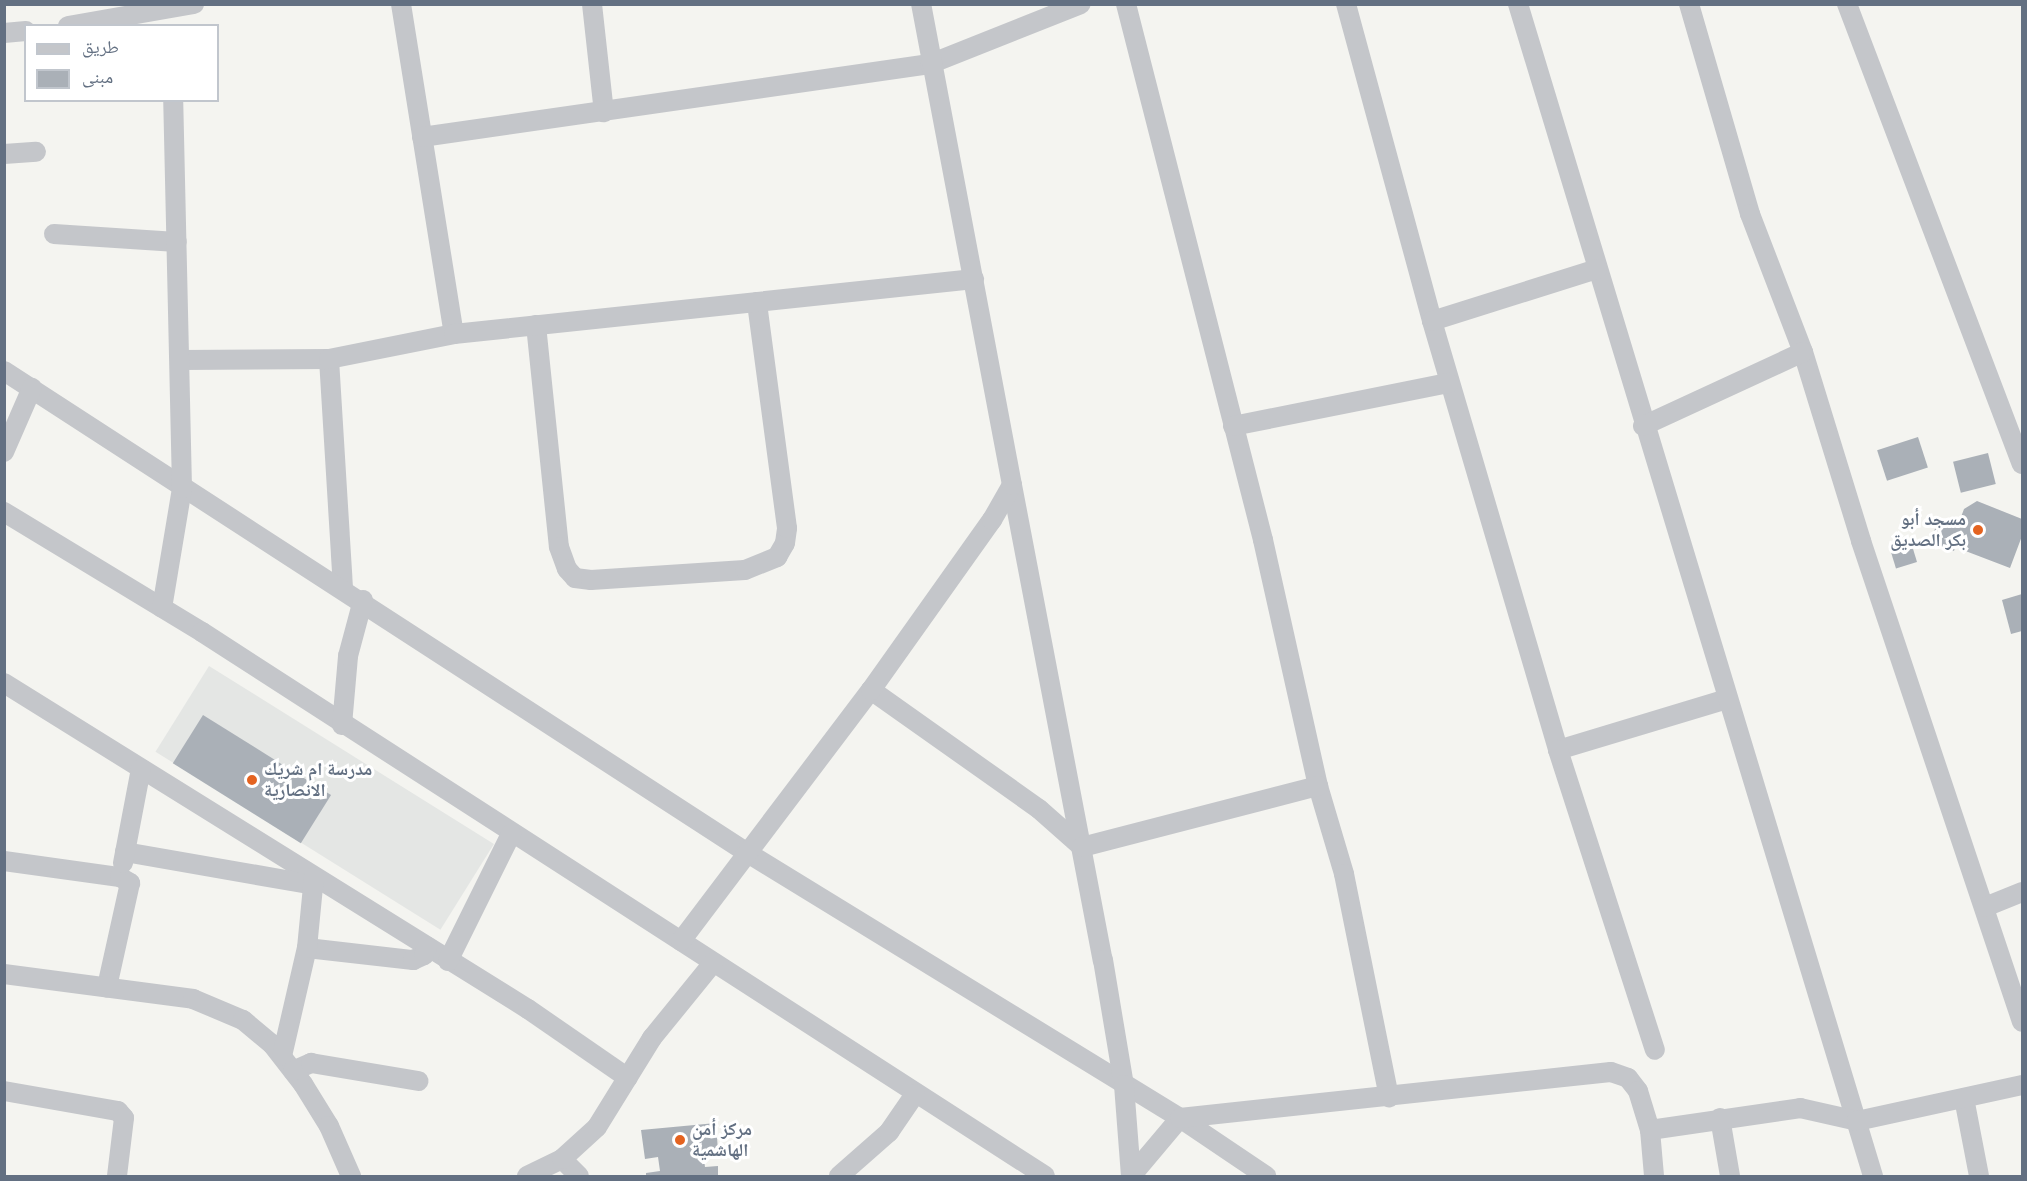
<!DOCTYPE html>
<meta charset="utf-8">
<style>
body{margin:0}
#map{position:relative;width:2027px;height:1181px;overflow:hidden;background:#f4f4f0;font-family:"Nunito Sans","Noto Naskh Arabic",sans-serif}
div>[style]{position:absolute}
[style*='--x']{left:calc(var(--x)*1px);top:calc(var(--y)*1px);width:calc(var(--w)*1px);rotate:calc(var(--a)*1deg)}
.built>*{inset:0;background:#e4e6e4;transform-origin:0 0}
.building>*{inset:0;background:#aab0b7;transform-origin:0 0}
.street>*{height:20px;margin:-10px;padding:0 10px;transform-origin:10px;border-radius:10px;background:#c4c6ca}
.dots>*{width:16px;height:16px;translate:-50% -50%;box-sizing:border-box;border:3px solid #fff;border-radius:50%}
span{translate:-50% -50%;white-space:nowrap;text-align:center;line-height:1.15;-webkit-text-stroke:6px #fff;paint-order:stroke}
.poi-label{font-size:18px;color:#637082;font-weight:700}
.right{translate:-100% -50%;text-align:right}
.left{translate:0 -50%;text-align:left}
.frame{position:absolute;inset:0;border:6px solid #637082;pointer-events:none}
.legend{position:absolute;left:24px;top:24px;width:195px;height:78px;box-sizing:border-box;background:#fff;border:2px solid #c1c6cd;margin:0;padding:8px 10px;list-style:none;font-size:18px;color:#637082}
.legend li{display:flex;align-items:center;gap:12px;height:30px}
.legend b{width:30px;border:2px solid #c1c6cd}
</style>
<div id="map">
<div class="built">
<div style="left:209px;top:666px;width:336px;height:101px;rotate:32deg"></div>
</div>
<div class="building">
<div style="left:1918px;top:437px;width:32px;height:43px;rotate:72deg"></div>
<div style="left:1988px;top:453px;width:32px;height:36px;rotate:76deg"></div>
<div style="clip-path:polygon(1977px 501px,2022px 519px,2022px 536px,2010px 568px,1955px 547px,1954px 551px,1930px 542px,1939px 518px,1958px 525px,1964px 509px)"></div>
<div style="left:1910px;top:539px;width:24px;height:22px;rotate:73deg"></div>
<div style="clip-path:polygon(2022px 594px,2022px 631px,2011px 634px,2002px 600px)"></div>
<div style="left:203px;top:715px;width:151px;height:57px;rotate:32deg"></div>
<div style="clip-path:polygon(716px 1123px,718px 1151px,703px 1152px,705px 1167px,718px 1166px,718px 1176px,646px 1176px,646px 1173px,660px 1171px,658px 1157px,645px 1159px,641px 1130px)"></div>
</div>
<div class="street">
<div style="--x:401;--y:4;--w:334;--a:80.9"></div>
<div style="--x:592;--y:4;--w:109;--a:83.7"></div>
<div style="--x:1126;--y:4;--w:553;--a:75.66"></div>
<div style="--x:1263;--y:540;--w:252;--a:77.4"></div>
<div style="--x:1318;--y:786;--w:92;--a:73.5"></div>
<div style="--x:1344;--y:874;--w:228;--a:78.6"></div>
<div style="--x:1346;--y:4;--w:328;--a:74.8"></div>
<div style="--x:1432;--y:321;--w:447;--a:73.6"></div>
<div style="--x:1558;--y:750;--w:177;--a:-16.8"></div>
<div style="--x:1518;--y:4;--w:1225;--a:73.15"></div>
<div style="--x:1689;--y:4;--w:219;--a:73.8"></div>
<div style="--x:1750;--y:214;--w:148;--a:69"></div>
<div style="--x:1803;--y:352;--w:198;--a:72.9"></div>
<div style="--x:1861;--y:541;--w:507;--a:71.49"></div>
<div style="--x:1847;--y:4;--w:492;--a:69.2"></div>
<div style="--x:68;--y:26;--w:128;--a:-9.9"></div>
<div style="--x:4;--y:33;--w:22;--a:-5"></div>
<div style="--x:422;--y:137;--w:513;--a:-8.18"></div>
<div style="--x:930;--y:64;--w:162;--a:-21.7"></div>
<div style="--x:4;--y:154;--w:32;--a:-4"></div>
<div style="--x:54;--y:234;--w:123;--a:3.7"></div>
<div style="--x:1432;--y:321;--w:173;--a:-17.5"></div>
<div style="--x:536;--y:325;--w:223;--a:84.1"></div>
<div style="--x:559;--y:547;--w:23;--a:70"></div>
<div style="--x:567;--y:569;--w:12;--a:48"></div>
<div style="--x:575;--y:578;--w:16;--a:7"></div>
<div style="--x:591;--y:580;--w:154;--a:-3.7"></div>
<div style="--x:745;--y:570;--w:35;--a:-22"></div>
<div style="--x:777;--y:557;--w:16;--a:-60"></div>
<div style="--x:785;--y:543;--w:15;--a:-82"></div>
<div style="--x:787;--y:528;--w:228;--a:-97.6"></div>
<div style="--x:329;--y:359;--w:228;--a:86.5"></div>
<div style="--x:182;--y:360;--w:147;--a:-0.4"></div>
<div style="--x:329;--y:359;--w:127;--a:-11.3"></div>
<div style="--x:454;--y:334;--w:523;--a:-6.04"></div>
<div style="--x:4;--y:371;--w:884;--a:32.95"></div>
<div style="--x:746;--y:852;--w:509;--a:31.5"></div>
<div style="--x:1180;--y:1118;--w:104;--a:34"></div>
<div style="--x:1233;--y:426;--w:220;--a:-11.3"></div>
<div style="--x:1643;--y:426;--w:176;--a:-24.8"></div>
<div style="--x:4;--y:452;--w:70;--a:-66.4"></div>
<div style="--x:1012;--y:485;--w:484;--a:79.2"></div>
<div style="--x:1103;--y:960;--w:127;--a:80.5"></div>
<div style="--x:1124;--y:1085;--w:91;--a:85.6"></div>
<div style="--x:4;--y:512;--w:232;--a:31.2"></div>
<div style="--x:202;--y:632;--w:1003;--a:32.83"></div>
<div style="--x:162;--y:608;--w:122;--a:-80.5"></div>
<div style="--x:182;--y:488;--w:388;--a:-91.3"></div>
<div style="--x:4;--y:683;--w:617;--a:31.89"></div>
<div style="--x:528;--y:1009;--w:121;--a:34.6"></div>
<div style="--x:871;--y:690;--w:206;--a:35.3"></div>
<div style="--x:1039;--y:809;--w:57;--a:41.5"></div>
<div style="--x:1082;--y:847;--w:244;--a:-14.5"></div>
<div style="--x:342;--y:725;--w:69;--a:-85"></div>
<div style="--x:348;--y:656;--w:58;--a:-75"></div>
<div style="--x:1558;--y:750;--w:315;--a:72.1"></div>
<div style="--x:125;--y:852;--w:192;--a:9.9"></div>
<div style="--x:4;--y:861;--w:117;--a:7.9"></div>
<div style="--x:120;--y:877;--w:12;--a:31"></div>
<div style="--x:130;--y:883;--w:107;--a:102.5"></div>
<div style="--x:123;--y:863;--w:96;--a:-79.2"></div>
<div style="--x:1985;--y:907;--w:40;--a:-22"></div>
<div style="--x:681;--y:941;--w:315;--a:-52.9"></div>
<div style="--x:871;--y:690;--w:209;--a:-54.6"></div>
<div style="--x:992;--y:520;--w:40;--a:-60.3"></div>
<div style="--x:1012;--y:485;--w:490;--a:-100.7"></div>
<div style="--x:307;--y:948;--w:107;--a:6.5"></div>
<div style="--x:413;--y:960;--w:12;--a:-24"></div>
<div style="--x:424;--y:955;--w:9;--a:-69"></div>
<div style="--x:448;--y:961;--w:142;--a:-63.6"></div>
<div style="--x:4;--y:974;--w:191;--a:7.5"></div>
<div style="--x:193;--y:999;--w:54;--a:22.8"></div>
<div style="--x:243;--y:1020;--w:38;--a:40"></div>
<div style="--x:272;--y:1044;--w:51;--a:52.2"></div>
<div style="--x:303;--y:1084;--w:49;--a:58.2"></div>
<div style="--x:329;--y:1126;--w:55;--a:66.3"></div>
<div style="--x:282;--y:1056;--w:111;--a:-77"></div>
<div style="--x:307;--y:948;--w:71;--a:-84.4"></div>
<div style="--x:293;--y:1071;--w:20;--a:-24"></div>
<div style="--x:311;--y:1063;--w:109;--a:9.5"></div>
<div style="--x:4;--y:1091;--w:116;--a:10"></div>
<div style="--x:118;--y:1111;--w:9;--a:49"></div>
<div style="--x:124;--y:1118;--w:58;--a:96.9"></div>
<div style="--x:1964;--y:1098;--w:79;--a:79.1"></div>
<div style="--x:1720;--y:1118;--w:59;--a:80.2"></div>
<div style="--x:1650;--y:1130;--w:46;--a:85"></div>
<div style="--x:562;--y:1159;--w:24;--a:45"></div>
<div style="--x:1132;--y:1175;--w:75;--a:-49.9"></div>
<div style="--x:1180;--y:1118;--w:433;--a:-6.1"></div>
<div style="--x:1611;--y:1072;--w:18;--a:19"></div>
<div style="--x:1628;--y:1078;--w:16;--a:52"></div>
<div style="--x:1638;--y:1091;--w:41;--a:72.9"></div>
<div style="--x:1650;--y:1130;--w:152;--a:-8.3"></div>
<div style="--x:1800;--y:1108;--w:58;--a:12.8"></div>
<div style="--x:1857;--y:1121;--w:169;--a:-12.3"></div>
<div style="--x:527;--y:1176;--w:39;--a:-26"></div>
<div style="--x:562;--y:1159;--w:47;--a:-42.4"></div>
<div style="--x:597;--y:1127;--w:105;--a:-58.3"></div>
<div style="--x:652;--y:1038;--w:97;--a:-50.9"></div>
<div style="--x:839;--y:1176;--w:67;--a:-41.3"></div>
<div style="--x:889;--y:1132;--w:46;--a:-55.6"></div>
</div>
<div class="dots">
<div style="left:1978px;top:530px;background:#e46320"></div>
<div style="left:252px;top:780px;background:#e46320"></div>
<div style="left:680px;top:1140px;background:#e46320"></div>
</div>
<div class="poi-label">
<span class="right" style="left:1966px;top:530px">مسجد أبو<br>بكر الصديق</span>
<span class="left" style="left:264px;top:780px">مدرسة ام شريك<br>الانصارية</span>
<span class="left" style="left:692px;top:1140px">مركز أمن<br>الهاشمية</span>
</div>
<div class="frame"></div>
<ul class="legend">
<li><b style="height:8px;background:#c4c6ca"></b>طريق</li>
<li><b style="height:16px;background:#aab0b7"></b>مبنى</li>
</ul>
</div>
